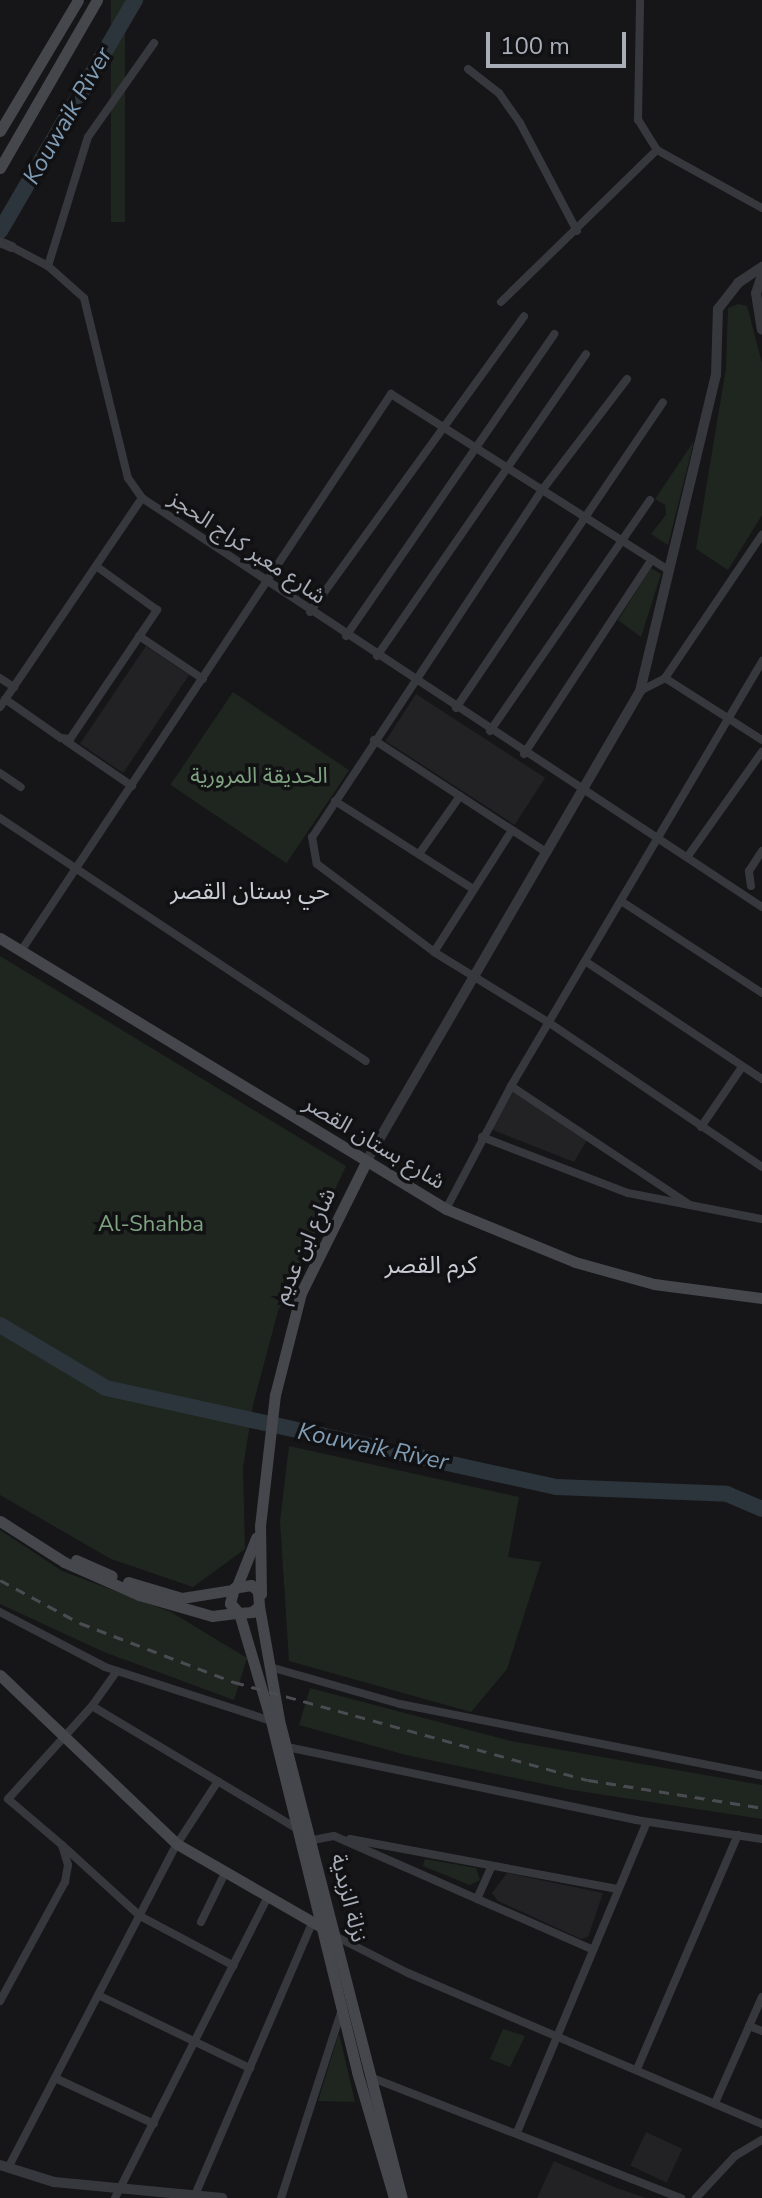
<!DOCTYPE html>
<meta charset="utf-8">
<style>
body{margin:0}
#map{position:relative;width:762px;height:2198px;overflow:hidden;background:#161618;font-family:"Nunito Sans","Noto Sans Arabic",sans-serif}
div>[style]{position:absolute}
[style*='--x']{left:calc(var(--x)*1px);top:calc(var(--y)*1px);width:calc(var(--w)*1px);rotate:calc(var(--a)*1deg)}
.built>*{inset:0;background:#222225;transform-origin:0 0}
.green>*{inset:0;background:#1e261f;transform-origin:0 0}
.river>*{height:16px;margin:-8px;padding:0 8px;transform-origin:8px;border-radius:8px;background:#2c353c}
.minor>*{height:8px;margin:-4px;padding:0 4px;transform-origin:4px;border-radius:4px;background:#37383d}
.tertiary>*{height:10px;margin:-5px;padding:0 5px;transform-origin:5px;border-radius:5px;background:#37383d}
.secondary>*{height:11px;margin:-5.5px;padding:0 5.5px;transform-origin:5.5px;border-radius:5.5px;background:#45474d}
.rail>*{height:3px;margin-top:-1.5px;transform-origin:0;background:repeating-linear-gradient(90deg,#4a4c52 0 10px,transparent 0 18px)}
span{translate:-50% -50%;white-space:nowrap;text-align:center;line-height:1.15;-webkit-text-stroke:7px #111113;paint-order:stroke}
.street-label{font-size:22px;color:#a8adb8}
.park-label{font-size:22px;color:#7fa381}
.water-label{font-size:24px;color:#7f9bb3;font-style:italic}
.neighbourhood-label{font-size:24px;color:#c9ccd4}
.scale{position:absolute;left:486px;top:32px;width:140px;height:36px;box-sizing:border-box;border:4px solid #a8adb8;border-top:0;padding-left:10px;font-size:24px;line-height:28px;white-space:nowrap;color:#a8adb8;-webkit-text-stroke:6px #111113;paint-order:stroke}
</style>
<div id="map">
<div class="built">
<div style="left:146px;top:646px;width:52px;height:118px;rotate:34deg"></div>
<div style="left:416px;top:694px;width:154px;height:56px;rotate:33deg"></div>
<div style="clip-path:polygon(512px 1091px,587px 1140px,574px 1162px,490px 1129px)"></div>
<div style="clip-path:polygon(507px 1873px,603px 1893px,588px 1937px,581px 1939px,498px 1901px,492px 1893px)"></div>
<div style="left:646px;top:2132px;width:40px;height:37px;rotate:25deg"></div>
<div style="clip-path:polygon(554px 2161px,614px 2187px,646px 2198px,537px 2198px)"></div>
</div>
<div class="green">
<div style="left:111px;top:0;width:14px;height:222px"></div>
<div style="clip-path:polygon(738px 304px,747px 306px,762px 363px,762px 515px,728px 570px,696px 549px,726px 368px,728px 308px)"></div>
<div style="clip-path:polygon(694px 441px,668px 545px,651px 534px,666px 515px,665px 505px,655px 499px)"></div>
<div style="clip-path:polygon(651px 568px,661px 574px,641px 637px,618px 620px)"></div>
<div style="left:233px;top:692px;width:140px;height:112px;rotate:34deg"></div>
<div style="clip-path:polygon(0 956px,346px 1166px,278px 1311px,253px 1405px,243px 1468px,245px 1549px,193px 1587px,111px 1559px,0 1495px)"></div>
<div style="clip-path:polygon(289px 1446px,519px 1497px,508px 1557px,541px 1562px,507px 1669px,471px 1712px,289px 1661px,280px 1521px)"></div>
<div style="clip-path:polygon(0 1530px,62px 1571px,171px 1612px,247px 1658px,234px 1700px,104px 1652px,0 1604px)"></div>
<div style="clip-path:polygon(310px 1688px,511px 1741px,762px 1785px,762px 1819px,572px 1790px,406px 1755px,299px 1725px)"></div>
<div style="clip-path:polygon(425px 1859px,476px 1868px,480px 1880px,470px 1885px,423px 1866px)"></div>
<div style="clip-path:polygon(503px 2029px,525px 2036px,510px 2067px,490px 2059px)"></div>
<div style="clip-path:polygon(339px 2033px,355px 2102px,318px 2101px)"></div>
</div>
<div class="river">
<div style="--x:0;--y:231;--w:268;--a:-59.7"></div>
<div style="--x:0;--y:1325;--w:123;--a:30.7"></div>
<div style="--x:106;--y:1388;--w:461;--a:12.4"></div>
<div style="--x:556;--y:1487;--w:171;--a:2.3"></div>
<div style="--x:727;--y:1494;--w:38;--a:23"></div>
</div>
<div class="minor">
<div style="--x:468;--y:69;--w:39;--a:38"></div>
<div style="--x:499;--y:93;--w:37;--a:55"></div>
<div style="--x:520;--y:123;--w:122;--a:62.2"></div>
<div style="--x:657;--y:150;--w:120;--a:28.9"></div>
<div style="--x:12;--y:247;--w:41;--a:27.8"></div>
<div style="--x:48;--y:266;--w:48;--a:41.6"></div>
<div style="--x:84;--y:298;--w:185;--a:76.3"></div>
<div style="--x:128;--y:478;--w:24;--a:55"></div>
<div style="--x:142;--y:498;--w:743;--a:33.41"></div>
<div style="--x:48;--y:266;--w:135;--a:-72.8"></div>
<div style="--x:88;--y:137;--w:115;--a:-54.9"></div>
<div style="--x:501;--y:302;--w:218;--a:-44.3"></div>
<div style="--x:657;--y:150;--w:36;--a:-122"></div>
<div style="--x:638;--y:120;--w:120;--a:-89"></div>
<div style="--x:627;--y:379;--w:140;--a:127.4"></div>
<div style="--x:542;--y:490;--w:416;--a:123.5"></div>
<div style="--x:312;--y:837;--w:27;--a:80"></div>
<div style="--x:317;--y:864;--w:146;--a:36.9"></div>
<div style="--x:434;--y:952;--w:134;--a:31.6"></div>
<div style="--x:548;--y:1022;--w:258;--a:34.1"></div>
<div style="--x:310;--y:612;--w:365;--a:-54.1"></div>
<div style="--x:139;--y:636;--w:77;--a:33.9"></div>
<div style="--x:346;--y:636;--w:367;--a:-55.4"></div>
<div style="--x:377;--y:656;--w:367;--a:-55.3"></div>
<div style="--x:0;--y:678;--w:17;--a:33"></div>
<div style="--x:665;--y:678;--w:115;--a:32.6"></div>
<div style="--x:640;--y:691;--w:28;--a:-27"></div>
<div style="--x:665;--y:678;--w:173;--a:-55.9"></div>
<div style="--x:5;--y:699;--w:68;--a:34.9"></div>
<div style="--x:61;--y:738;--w:9;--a:6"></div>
<div style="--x:70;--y:739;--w:156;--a:-56"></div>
<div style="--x:157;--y:610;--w:75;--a:-144.2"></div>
<div style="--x:0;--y:707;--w:253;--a:-55.8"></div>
<div style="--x:456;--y:708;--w:369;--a:-55.9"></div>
<div style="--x:490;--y:731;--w:281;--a:-55.3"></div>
<div style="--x:374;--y:740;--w:205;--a:33.1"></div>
<div style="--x:66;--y:741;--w:80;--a:34.3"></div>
<div style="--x:524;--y:754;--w:233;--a:-56.7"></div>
<div style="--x:0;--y:773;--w:25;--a:34"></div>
<div style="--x:335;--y:801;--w:164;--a:32.5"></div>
<div style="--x:0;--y:818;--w:439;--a:33.6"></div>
<div style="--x:419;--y:854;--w:71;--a:-54.7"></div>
<div style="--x:688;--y:856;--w:128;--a:-54.6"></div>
<div style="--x:751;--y:886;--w:15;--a:-98"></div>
<div style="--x:749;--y:871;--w:24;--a:-57"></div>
<div style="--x:621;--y:901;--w:168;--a:33.1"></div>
<div style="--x:21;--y:951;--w:669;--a:-56.4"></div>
<div style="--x:391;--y:394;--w:330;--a:32.4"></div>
<div style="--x:434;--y:952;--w:145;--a:-57.4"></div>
<div style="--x:585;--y:961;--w:213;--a:33.7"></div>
<div style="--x:511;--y:1086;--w:215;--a:33.6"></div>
<div style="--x:701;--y:1127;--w:73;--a:-55.7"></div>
<div style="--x:482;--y:1137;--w:156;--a:21"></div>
<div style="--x:628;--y:1193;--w:136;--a:11"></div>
<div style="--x:446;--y:1209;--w:139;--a:-62.1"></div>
<div style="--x:511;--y:1086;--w:494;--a:-59.4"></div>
<div style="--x:0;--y:1612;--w:119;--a:27.6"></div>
<div style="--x:105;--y:1667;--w:175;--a:18"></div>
<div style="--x:270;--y:1667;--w:135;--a:15.9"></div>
<div style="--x:400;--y:1704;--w:369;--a:11.2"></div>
<div style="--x:92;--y:1706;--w:43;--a:-54.5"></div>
<div style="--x:287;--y:1747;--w:357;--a:11.8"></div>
<div style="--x:636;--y:1820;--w:127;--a:8.6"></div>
<div style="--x:350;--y:1839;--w:272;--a:10.6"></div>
<div style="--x:313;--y:1840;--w:21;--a:-11"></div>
<div style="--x:334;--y:1836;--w:282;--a:23.7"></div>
<div style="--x:63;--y:1846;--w:104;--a:42.3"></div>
<div style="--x:140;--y:1916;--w:106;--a:28"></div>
<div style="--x:477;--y:1899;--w:36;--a:-66"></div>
<div style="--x:201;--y:1922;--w:55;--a:-63.9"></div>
<div style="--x:337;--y:1937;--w:80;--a:26.9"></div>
<div style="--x:408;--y:1973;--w:385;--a:23.1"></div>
<div style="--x:98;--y:1995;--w:169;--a:25.7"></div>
<div style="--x:0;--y:2001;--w:136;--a:-61.4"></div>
<div style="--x:65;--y:1882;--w:17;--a:-80"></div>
<div style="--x:68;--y:1865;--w:21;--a:-107"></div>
<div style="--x:62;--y:1845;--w:71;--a:-139.6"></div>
<div style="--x:8;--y:1799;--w:125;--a:-47.9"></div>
<div style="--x:92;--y:1706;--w:241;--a:30.9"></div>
<div style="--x:749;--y:2026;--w:14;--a:21"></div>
<div style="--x:637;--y:2069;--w:255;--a:-66.7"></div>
<div style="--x:370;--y:2077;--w:334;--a:21.3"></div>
<div style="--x:55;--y:2078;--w:109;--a:24.9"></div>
<div style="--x:715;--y:2103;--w:116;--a:-66.1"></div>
<div style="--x:518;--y:2130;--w:334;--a:-67.3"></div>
<div style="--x:8;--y:2168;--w:365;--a:-62.5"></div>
<div style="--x:177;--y:1844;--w:75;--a:-56.9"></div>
<div style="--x:195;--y:2195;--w:296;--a:-66.7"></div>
<div style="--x:115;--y:2198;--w:335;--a:-63.1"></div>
<div style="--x:281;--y:2198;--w:199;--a:-72.1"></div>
<div style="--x:696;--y:2198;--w:57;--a:-47.1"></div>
<div style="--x:735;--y:2156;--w:31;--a:-31"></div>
</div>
<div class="tertiary">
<div style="--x:0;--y:242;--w:13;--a:23"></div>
<div style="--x:762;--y:275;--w:19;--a:108"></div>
<div style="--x:756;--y:293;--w:37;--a:81"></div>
<div style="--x:366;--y:1162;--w:545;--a:-59.81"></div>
<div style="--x:640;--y:691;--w:325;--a:-76.5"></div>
<div style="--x:716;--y:375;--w:66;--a:-88.3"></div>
<div style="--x:718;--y:309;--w:33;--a:-52"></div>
<div style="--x:738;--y:283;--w:29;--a:-34"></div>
<div style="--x:0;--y:2165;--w:57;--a:17.5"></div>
<div style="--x:54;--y:2182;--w:169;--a:5.4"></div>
</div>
<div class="secondary">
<div style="--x:0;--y:131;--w:152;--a:-59.2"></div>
<div style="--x:0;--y:168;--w:194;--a:-60"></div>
<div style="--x:0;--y:938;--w:522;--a:31.28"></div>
<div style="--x:446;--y:1209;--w:139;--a:22.3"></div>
<div style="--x:575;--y:1262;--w:82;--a:15.6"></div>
<div style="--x:654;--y:1284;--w:109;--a:7.4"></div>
<div style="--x:0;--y:1521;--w:76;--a:32.6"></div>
<div style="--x:64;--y:1562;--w:82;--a:23.7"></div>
<div style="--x:139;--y:1595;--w:76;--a:16"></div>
<div style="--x:212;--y:1616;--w:26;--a:-7"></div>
<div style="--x:76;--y:1560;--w:39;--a:24"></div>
<div style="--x:128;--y:1582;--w:56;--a:16.5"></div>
<div style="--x:182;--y:1598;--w:51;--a:-9.1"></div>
<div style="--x:237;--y:1586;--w:52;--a:-68.4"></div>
<div style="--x:261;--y:1594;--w:68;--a:-90.8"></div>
<div style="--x:260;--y:1526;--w:132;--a:-83.5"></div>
<div style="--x:275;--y:1395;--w:105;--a:-75.7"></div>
<div style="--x:301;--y:1293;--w:146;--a:-63.6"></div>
<div style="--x:259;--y:1606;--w:116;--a:80"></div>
<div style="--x:279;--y:1720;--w:494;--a:75.6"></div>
<div style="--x:239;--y:1613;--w:13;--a:-4"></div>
<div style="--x:252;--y:1612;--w:9;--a:-41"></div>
<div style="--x:259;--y:1606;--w:15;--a:-94"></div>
<div style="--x:258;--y:1591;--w:9;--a:-139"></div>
<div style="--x:251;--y:1585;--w:17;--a:170"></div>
<div style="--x:234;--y:1588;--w:16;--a:105"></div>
<div style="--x:230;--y:1603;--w:13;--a:48"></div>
<div style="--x:239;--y:1613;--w:113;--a:73.5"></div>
<div style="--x:271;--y:1721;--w:361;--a:76.2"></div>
<div style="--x:357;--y:2072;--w:131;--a:73.6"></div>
<div style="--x:0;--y:1675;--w:245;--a:43.7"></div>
<div style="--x:177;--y:1844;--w:171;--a:29.9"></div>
</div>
<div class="rail">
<div style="--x:0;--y:1580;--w:91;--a:28.3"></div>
<div style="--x:80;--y:1623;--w:165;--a:21"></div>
<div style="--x:234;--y:1682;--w:367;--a:15.5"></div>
<div style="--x:588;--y:1780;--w:176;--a:9.1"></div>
</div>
<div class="street-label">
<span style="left:247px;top:548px;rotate:34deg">شارع معبر كراج الحجز</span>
<span style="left:374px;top:1143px;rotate:31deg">شارع بستان القصر</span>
<span style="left:305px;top:1246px;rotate:-66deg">شارع ابن عديم</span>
<span style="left:348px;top:1898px;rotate:76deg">نزلة الزبدية</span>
</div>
<div class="park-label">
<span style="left:259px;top:777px">الحديقة المرورية</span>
<span style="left:151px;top:1225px">Al-Shahba</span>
</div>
<div class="water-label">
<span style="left:68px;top:116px;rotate:-60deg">Kouwaik River</span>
<span style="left:373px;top:1447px;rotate:12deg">Kouwaik River</span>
</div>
<div class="neighbourhood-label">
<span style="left:250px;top:892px">حي بستان القصر</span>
<span style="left:431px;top:1266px">كرم القصر</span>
</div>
<div class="scale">100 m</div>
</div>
